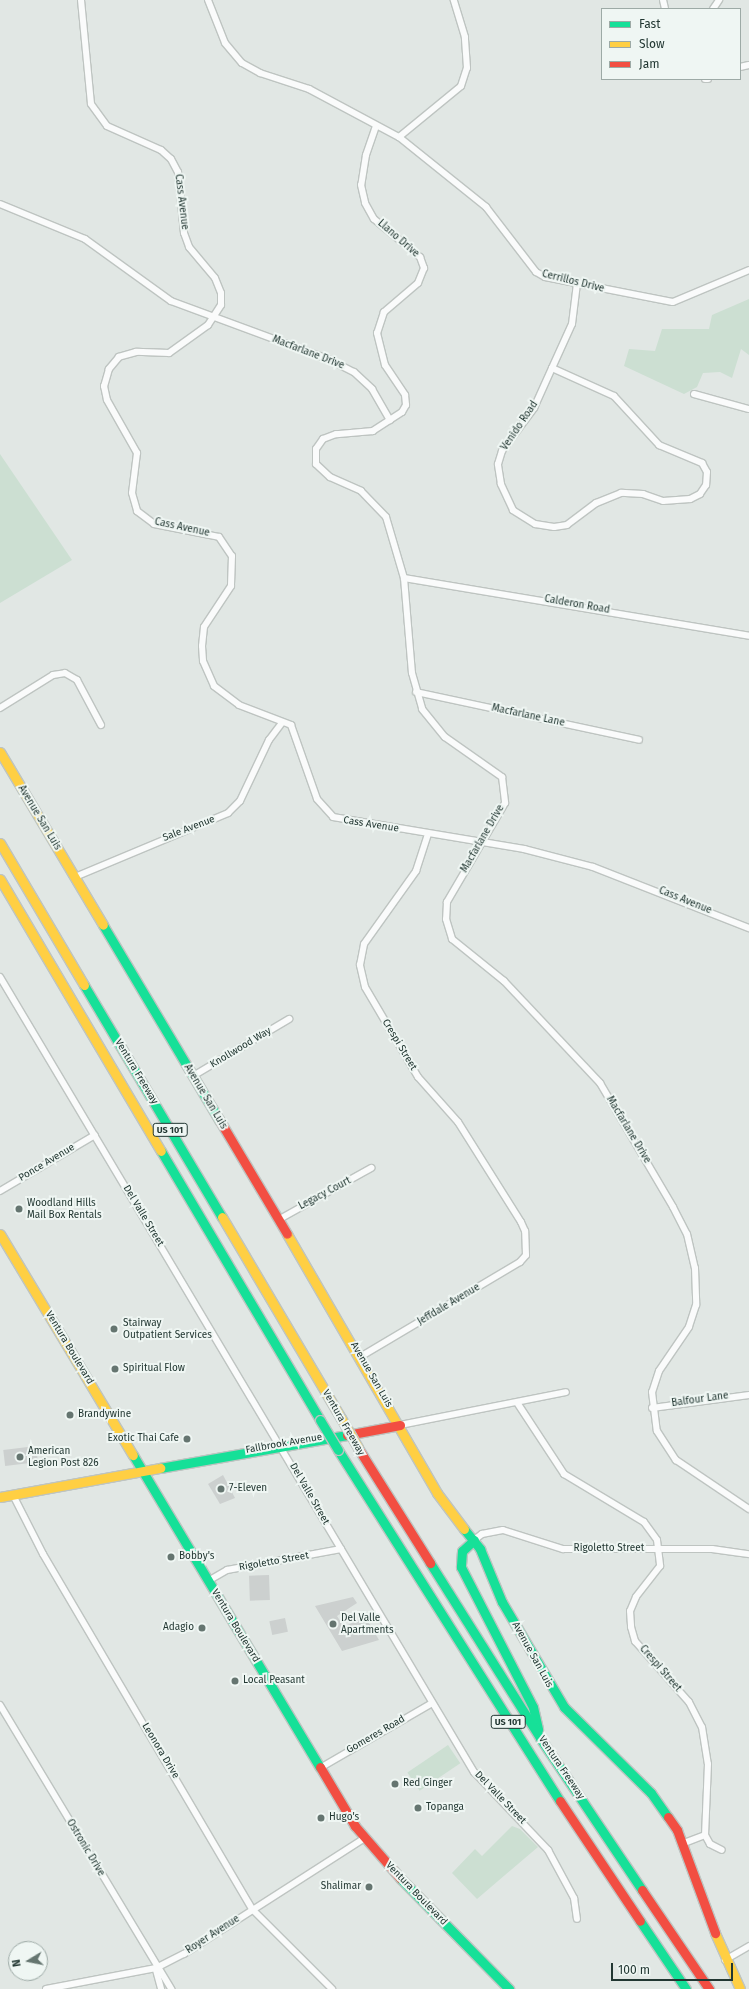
<!DOCTYPE html>
<style>
body{margin:0}
#map{position:relative;width:749px;height:1989px;overflow:hidden;background:#e1e7e4;font-family:"Fira Sans",sans-serif}
div>[style]{position:absolute}
[style*='--x']{left:calc(var(--x)*1px);top:calc(var(--y)*1px);width:calc(var(--w)*1px);rotate:calc(var(--a)*1deg)}
.green>*{inset:0;background:#ccdfd2;transform-origin:0 0}
.building>*{inset:0;background:#ccd0cf;transform-origin:0 0}
.roads{filter:drop-shadow(1px 0 #bec4c1) drop-shadow(-1px 0 #bec4c1) drop-shadow(0 1px #bec4c1) drop-shadow(0 -1px #bec4c1)}
.street>*{height:6px;margin:-3px;padding:0 3px;transform-origin:3px;border-radius:3px;background:#fafbfb}
.fast>*{height:9px;margin:-4.5px;padding:0 4.5px;transform-origin:4.5px;border-radius:4.5px;background:#16e098}
.slow>*{height:9px;margin:-4.5px;padding:0 4.5px;transform-origin:4.5px;border-radius:4.5px;background:#ffcf43}
.jam>*{height:9px;margin:-4.5px;padding:0 4.5px;transform-origin:4.5px;border-radius:4.5px;background:#f24e42}
.bridges{filter:drop-shadow(1px 0 #bcc3c1) drop-shadow(-1px 0 #bcc3c1) drop-shadow(0 1px #bcc3c1) drop-shadow(0 -1px #bcc3c1)}
.fast-bridge>*{height:9px;margin:-4.5px;padding:0 4.5px;transform-origin:4.5px;border-radius:4.5px;background:#16e098}
.slow-bridge>*{height:9px;margin:-4.5px;padding:0 4.5px;transform-origin:4.5px;border-radius:4.5px;background:#ffcf43}
.dots>*{width:11px;height:11px;translate:-50% -50%;box-sizing:border-box;border:2px solid #eff6f3;border-radius:50%}
span{translate:-50% -50%;white-space:nowrap;text-align:center;line-height:1.15;-webkit-text-stroke:4px #eff6f3;paint-order:stroke}
.shield-label span{padding:1px 3px;background:#eff6f3;border:1px solid;border-radius:3px;-webkit-text-stroke-width:0}
.shield-label{font-size:9px;color:#223732;font-weight:700}
.street-label{font-size:10px;color:#223732}
.poi-label{font-size:10px;color:#223732}
.left{translate:0 -50%;text-align:left}
.right{translate:-100% -50%;text-align:right}
.legend{position:absolute;left:601px;top:8px;width:140px;height:72px;box-sizing:border-box;background:#eff6f3;border:1px solid #9daaa6;margin:0;padding:5px 7px;list-style:none;font-size:12px;color:#223732}
.legend li{display:flex;align-items:center;gap:8px;height:20px}
.legend b{width:20px;border:1px solid #9daaa6}
.north{position:absolute;left:8px;top:1941px;width:40px;height:40px;box-sizing:border-box;background:#eff6f3;border:1px solid #9daaa6;border-radius:50%;rotate:260deg;font-size:11px;font-weight:700;line-height:16px;text-align:center;color:#223732}
.north::after{content:'';display:block;margin:auto;width:14px;height:18px;background:#657570;clip-path:polygon(50% 0,100% 100%,50% 72%,0 100%)}
.scale{position:absolute;left:611px;top:1963px;width:122px;height:18px;box-sizing:border-box;border:2px solid #223732;border-top:0;padding-left:5px;font-size:12px;line-height:14px;white-space:nowrap;color:#223732;-webkit-text-stroke:3px #eff6f3;paint-order:stroke}
</style>
<div id="map">
<div class="green">
<div style="clip-path:polygon(749px 299px,749px 355px,741px 349px,732px 378px,720px 372px,703px 373px,697px 387px,684px 394px,624px 366px,629px 349px,655px 351px,662px 329px,709px 329px,712px 315px)"></div>
<div style="clip-path:polygon(0 454px,72px 560px,0 603px)"></div>
<div style="left:448px;top:1745px;width:22px;height:49px;rotate:56deg"></div>
<div style="clip-path:polygon(512px 1826px,520px 1829px,538px 1847px,477px 1899px,452px 1873px,475px 1849px,482px 1856px)"></div>
</div>
<div class="building">
<div style="left:36px;top:1446px;width:16px;height:33px;rotate:83deg"></div>
<div style="clip-path:polygon(223px 1475px,235px 1498px,220px 1504px,208px 1484px)"></div>
<div style="left:269px;top:1575px;width:25px;height:20px;rotate:88deg"></div>
<div style="clip-path:polygon(353px 1597px,357px 1603px,337px 1616px,344px 1627px,365px 1616px,379px 1640px,342px 1651px,315px 1606px)"></div>
<div style="left:285px;top:1618px;width:14px;height:16px;rotate:78deg"></div>
</div>
<div class="roads">
<div class="street">
<div style="--x:81;--y:0;--w:104;--a:84.5"></div>
<div style="--x:91;--y:104;--w:27;--a:54"></div>
<div style="--x:107;--y:126;--w:59;--a:24"></div>
<div style="--x:161;--y:150;--w:13;--a:42"></div>
<div style="--x:171;--y:159;--w:15;--a:62"></div>
<div style="--x:178;--y:172;--w:61;--a:84.4"></div>
<div style="--x:184;--y:233;--w:15;--a:70"></div>
<div style="--x:189;--y:247;--w:40;--a:50"></div>
<div style="--x:215;--y:278;--w:16;--a:68"></div>
<div style="--x:221;--y:293;--w:12;--a:90"></div>
<div style="--x:221;--y:305;--w:24;--a:123"></div>
<div style="--x:208;--y:325;--w:48;--a:144.3"></div>
<div style="--x:169;--y:353;--w:33;--a:-178"></div>
<div style="--x:136;--y:352;--w:18;--a:164"></div>
<div style="--x:119;--y:357;--w:16;--a:130"></div>
<div style="--x:109;--y:369;--w:18;--a:106"></div>
<div style="--x:104;--y:386;--w:14;--a:78"></div>
<div style="--x:107;--y:400;--w:61;--a:60.5"></div>
<div style="--x:137;--y:453;--w:40;--a:97.1"></div>
<div style="--x:132;--y:493;--w:19;--a:74"></div>
<div style="--x:137;--y:511;--w:21;--a:37"></div>
<div style="--x:154;--y:524;--w:66;--a:11.3"></div>
<div style="--x:219;--y:537;--w:23;--a:56"></div>
<div style="--x:232;--y:556;--w:30;--a:92"></div>
<div style="--x:231;--y:586;--w:49;--a:123.4"></div>
<div style="--x:204;--y:627;--w:19;--a:96"></div>
<div style="--x:202;--y:646;--w:15;--a:86"></div>
<div style="--x:203;--y:661;--w:27;--a:66"></div>
<div style="--x:214;--y:686;--w:31;--a:37"></div>
<div style="--x:239;--y:705;--w:56;--a:21"></div>
<div style="--x:291;--y:725;--w:78;--a:70.6"></div>
<div style="--x:317;--y:799;--w:24;--a:48"></div>
<div style="--x:333;--y:817;--w:194;--a:9.5"></div>
<div style="--x:524;--y:849;--w:71;--a:14.6"></div>
<div style="--x:593;--y:867;--w:168;--a:21.4"></div>
<div style="--x:208;--y:0;--w:46;--a:68.4"></div>
<div style="--x:225;--y:43;--w:26;--a:50"></div>
<div style="--x:242;--y:63;--w:21;--a:29"></div>
<div style="--x:260;--y:73;--w:52;--a:18.1"></div>
<div style="--x:309;--y:89;--w:102;--a:28.1"></div>
<div style="--x:399;--y:137;--w:112;--a:38.8"></div>
<div style="--x:486;--y:207;--w:82;--a:52.4"></div>
<div style="--x:536;--y:272;--w:10;--a:29"></div>
<div style="--x:545;--y:277;--w:130;--a:11.1"></div>
<div style="--x:673;--y:302;--w:82;--a:-22.8"></div>
<div style="--x:663;--y:0;--w:9;--a:77"></div>
<div style="--x:713;--y:9;--w:11;--a:-56"></div>
<div style="--x:740;--y:67;--w:9;--a:-13"></div>
<div style="--x:705;--y:79;--w:3;--a:0"></div>
<div style="--x:376;--y:126;--w:31;--a:109"></div>
<div style="--x:366;--y:155;--w:30;--a:99"></div>
<div style="--x:361;--y:185;--w:18;--a:77"></div>
<div style="--x:365;--y:203;--w:18;--a:61"></div>
<div style="--x:374;--y:219;--w:60;--a:39.6"></div>
<div style="--x:420;--y:257;--w:12;--a:70"></div>
<div style="--x:424;--y:268;--w:16;--a:112"></div>
<div style="--x:418;--y:283;--w:45;--a:139.5"></div>
<div style="--x:384;--y:312;--w:22;--a:108"></div>
<div style="--x:377;--y:333;--w:33;--a:76"></div>
<div style="--x:385;--y:365;--w:36;--a:56"></div>
<div style="--x:405;--y:395;--w:10;--a:84"></div>
<div style="--x:406;--y:405;--w:8;--a:120"></div>
<div style="--x:402;--y:412;--w:35;--a:147"></div>
<div style="--x:373;--y:431;--w:37;--a:175"></div>
<div style="--x:336;--y:434;--w:14;--a:159"></div>
<div style="--x:323;--y:439;--w:12;--a:125"></div>
<div style="--x:316;--y:449;--w:15;--a:90"></div>
<div style="--x:316;--y:464;--w:19;--a:43"></div>
<div style="--x:330;--y:477;--w:34;--a:24"></div>
<div style="--x:361;--y:491;--w:36;--a:46"></div>
<div style="--x:386;--y:517;--w:64;--a:73.6"></div>
<div style="--x:404;--y:578;--w:95;--a:85.2"></div>
<div style="--x:412;--y:673;--w:37;--a:74"></div>
<div style="--x:422;--y:709;--w:36;--a:51"></div>
<div style="--x:445;--y:737;--w:70;--a:35.1"></div>
<div style="--x:502;--y:777;--w:26;--a:83"></div>
<div style="--x:505;--y:803;--w:115;--a:120.4"></div>
<div style="--x:447;--y:902;--w:17;--a:93"></div>
<div style="--x:446;--y:919;--w:21;--a:73"></div>
<div style="--x:452;--y:939;--w:67;--a:38.9"></div>
<div style="--x:504;--y:981;--w:140;--a:46.7"></div>
<div style="--x:600;--y:1083;--w:144;--a:59.5"></div>
<div style="--x:673;--y:1207;--w:30;--a:63"></div>
<div style="--x:687;--y:1234;--w:35;--a:77"></div>
<div style="--x:695;--y:1268;--w:37;--a:88"></div>
<div style="--x:696;--y:1305;--w:23;--a:108"></div>
<div style="--x:689;--y:1327;--w:53;--a:124.3"></div>
<div style="--x:659;--y:1371;--w:22;--a:108"></div>
<div style="--x:652;--y:1392;--w:39;--a:83"></div>
<div style="--x:657;--y:1431;--w:35;--a:57"></div>
<div style="--x:676;--y:1460;--w:88;--a:33.9"></div>
<div style="--x:399;--y:137;--w:80;--a:-39.4"></div>
<div style="--x:461;--y:86;--w:19;--a:-72"></div>
<div style="--x:467;--y:68;--w:31;--a:-94"></div>
<div style="--x:465;--y:37;--w:39;--a:-107"></div>
<div style="--x:0;--y:204;--w:92;--a:22.4"></div>
<div style="--x:85;--y:239;--w:106;--a:35.8"></div>
<div style="--x:171;--y:301;--w:167;--a:20.3"></div>
<div style="--x:328;--y:359;--w:29;--a:27"></div>
<div style="--x:354;--y:372;--w:25;--a:43"></div>
<div style="--x:372;--y:389;--w:36;--a:60"></div>
<div style="--x:552;--y:368;--w:68;--a:24.3"></div>
<div style="--x:614;--y:396;--w:67;--a:47.4"></div>
<div style="--x:659;--y:445;--w:47;--a:22.7"></div>
<div style="--x:702;--y:463;--w:10;--a:61"></div>
<div style="--x:707;--y:472;--w:13;--a:94"></div>
<div style="--x:706;--y:485;--w:11;--a:124"></div>
<div style="--x:700;--y:494;--w:11;--a:153"></div>
<div style="--x:690;--y:499;--w:27;--a:176"></div>
<div style="--x:663;--y:501;--w:21;--a:-161"></div>
<div style="--x:643;--y:494;--w:22;--a:-177"></div>
<div style="--x:621;--y:493;--w:27;--a:158"></div>
<div style="--x:596;--y:503;--w:36;--a:143"></div>
<div style="--x:567;--y:525;--w:13;--a:171"></div>
<div style="--x:554;--y:527;--w:19;--a:-171"></div>
<div style="--x:535;--y:524;--w:26;--a:-148"></div>
<div style="--x:513;--y:510;--w:29;--a:-115"></div>
<div style="--x:501;--y:484;--w:20;--a:-99"></div>
<div style="--x:498;--y:464;--w:14;--a:-73"></div>
<div style="--x:502;--y:451;--w:54;--a:-53.3"></div>
<div style="--x:534;--y:408;--w:44;--a:-65.8"></div>
<div style="--x:552;--y:368;--w:48;--a:-65.6"></div>
<div style="--x:572;--y:324;--w:39;--a:-83"></div>
<div style="--x:694;--y:394;--w:57;--a:15.3"></div>
<div style="--x:404;--y:578;--w:350;--a:9.5"></div>
<div style="--x:416;--y:692;--w:228;--a:12.1"></div>
<div style="--x:0;--y:708;--w:62;--a:-31.9"></div>
<div style="--x:53;--y:675;--w:12;--a:-9"></div>
<div style="--x:65;--y:673;--w:14;--a:30"></div>
<div style="--x:77;--y:680;--w:51;--a:61.9"></div>
<div style="--x:75;--y:877;--w:166;--a:-22.7"></div>
<div style="--x:228;--y:813;--w:17;--a:-45"></div>
<div style="--x:240;--y:801;--w:68;--a:-64.6"></div>
<div style="--x:269;--y:740;--w:21;--a:-53"></div>
<div style="--x:0;--y:977;--w:926;--a:59.2"></div>
<div style="--x:474;--y:1772;--w:108;--a:46.5"></div>
<div style="--x:548;--y:1850;--w:55;--a:61.6"></div>
<div style="--x:574;--y:1898;--w:21;--a:82"></div>
<div style="--x:193;--y:1076;--w:112;--a:-30.7"></div>
<div style="--x:0;--y:1191;--w:110;--a:-30.5"></div>
<div style="--x:278;--y:1220;--w:107;--a:-29.2"></div>
<div style="--x:360;--y:1357;--w:186;--a:-30.7"></div>
<div style="--x:520;--y:1262;--w:9;--a:-49"></div>
<div style="--x:526;--y:1255;--w:24;--a:-92"></div>
<div style="--x:525;--y:1231;--w:10;--a:-114"></div>
<div style="--x:521;--y:1222;--w:118;--a:-122.2"></div>
<div style="--x:458;--y:1122;--w:60;--a:-131.6"></div>
<div style="--x:418;--y:1077;--w:104;--a:-120.5"></div>
<div style="--x:365;--y:987;--w:23;--a:-103"></div>
<div style="--x:360;--y:965;--w:21;--a:-79"></div>
<div style="--x:364;--y:944;--w:90;--a:-54.5"></div>
<div style="--x:416;--y:871;--w:38;--a:-72"></div>
<div style="--x:518;--y:1404;--w:84;--a:56.7"></div>
<div style="--x:564;--y:1474;--w:93;--a:31"></div>
<div style="--x:644;--y:1522;--w:22;--a:54"></div>
<div style="--x:657;--y:1540;--w:26;--a:83"></div>
<div style="--x:660;--y:1566;--w:39;--a:128"></div>
<div style="--x:636;--y:1597;--w:15;--a:113"></div>
<div style="--x:630;--y:1611;--w:16;--a:86"></div>
<div style="--x:631;--y:1627;--w:15;--a:74"></div>
<div style="--x:635;--y:1641;--w:81;--a:48.5"></div>
<div style="--x:689;--y:1702;--w:28;--a:63"></div>
<div style="--x:702;--y:1727;--w:37;--a:81"></div>
<div style="--x:708;--y:1764;--w:71;--a:92.4"></div>
<div style="--x:705;--y:1835;--w:22;--a:159"></div>
<div style="--x:652;--y:1408;--w:98;--a:-7.6"></div>
<div style="--x:400;--y:1425;--w:169;--a:-11.2"></div>
<div style="--x:13;--y:1495;--w:66;--a:63"></div>
<div style="--x:43;--y:1554;--w:413;--a:59.5"></div>
<div style="--x:253;--y:1910;--w:112;--a:45"></div>
<div style="--x:474;--y:1540;--w:10;--a:-37"></div>
<div style="--x:482;--y:1534;--w:21;--a:-11"></div>
<div style="--x:503;--y:1530;--w:63;--a:17.6"></div>
<div style="--x:563;--y:1549;--w:149;--a:0"></div>
<div style="--x:712;--y:1549;--w:37;--a:8"></div>
<div style="--x:208;--y:1581;--w:22;--a:-30"></div>
<div style="--x:227;--y:1570;--w:116;--a:-10.4"></div>
<div style="--x:0;--y:1705;--w:332;--a:58.9"></div>
<div style="--x:320;--y:1768;--w:129;--a:-30.1"></div>
<div style="--x:705;--y:1835;--w:10;--a:61"></div>
<div style="--x:710;--y:1844;--w:13;--a:27"></div>
<div style="--x:725;--y:1960;--w:28;--a:-30"></div>
<div style="--x:156;--y:1970;--w:20;--a:75"></div>
<div style="--x:46;--y:1989;--w:112;--a:-10.8"></div>
<div style="--x:156;--y:1968;--w:31;--a:-27"></div>
<div style="--x:184;--y:1954;--w:213;--a:-32.7"></div>
</div>
<div class="fast">
<div style="--x:103;--y:925;--w:228;--a:59.2"></div>
<div style="--x:84;--y:985;--w:270;--a:59.3"></div>
<div style="--x:161;--y:1151;--w:312;--a:59.4"></div>
<div style="--x:338;--y:1450;--w:415;--a:57.7"></div>
<div style="--x:133;--y:1455;--w:364;--a:59.1"></div>
<div style="--x:160;--y:1468;--w:190;--a:-10"></div>
<div style="--x:464;--y:1529;--w:26;--a:51"></div>
<div style="--x:480;--y:1549;--w:57;--a:67.5"></div>
<div style="--x:502;--y:1602;--w:122;--a:59.4"></div>
<div style="--x:564;--y:1707;--w:122;--a:44.7"></div>
<div style="--x:651;--y:1793;--w:29;--a:55"></div>
<div style="--x:474;--y:1540;--w:16;--a:137"></div>
<div style="--x:462;--y:1551;--w:16;--a:94"></div>
<div style="--x:461;--y:1567;--w:157;--a:62.8"></div>
<div style="--x:533;--y:1707;--w:23;--a:77"></div>
<div style="--x:430;--y:1563;--w:207;--a:57.8"></div>
<div style="--x:540;--y:1738;--w:183;--a:56.1"></div>
<div style="--x:400;--y:1878;--w:156;--a:45.5"></div>
<div style="--x:640;--y:1921;--w:82;--a:55.9"></div>
</div>
<div class="slow">
<div style="--x:0;--y:752;--w:201;--a:59.2"></div>
<div style="--x:0;--y:843;--w:165;--a:59.4"></div>
<div style="--x:0;--y:879;--w:316;--a:59.4"></div>
<div style="--x:222;--y:1217;--w:234;--a:59.4"></div>
<div style="--x:0;--y:1234;--w:258;--a:59"></div>
<div style="--x:287;--y:1234;--w:299;--a:59.9"></div>
<div style="--x:437;--y:1493;--w:45;--a:53.1"></div>
<div style="--x:0;--y:1497;--w:163;--a:-10.3"></div>
<div style="--x:715;--y:1933;--w:61;--a:65.9"></div>
</div>
<div class="jam">
<div style="--x:220;--y:1121;--w:131;--a:59.3"></div>
<div style="--x:347;--y:1435;--w:54;--a:-10.7"></div>
<div style="--x:358;--y:1448;--w:136;--a:57.9"></div>
<div style="--x:320;--y:1767;--w:69;--a:59.3"></div>
<div style="--x:355;--y:1826;--w:69;--a:49.1"></div>
<div style="--x:560;--y:1801;--w:144;--a:56.3"></div>
<div style="--x:668;--y:1817;--w:16;--a:55"></div>
<div style="--x:677;--y:1830;--w:110;--a:69.7"></div>
<div style="--x:642;--y:1890;--w:120;--a:55.9"></div>
</div>
</div>
<div class="bridges">
<div class="fast-bridge">
<div style="--x:320;--y:1420;--w:35;--a:59"></div>
</div>
<div class="slow-bridge">
<div style="--x:341;--y:1418;--w:34;--a:60"></div>
</div>
</div>
<div class="dots">
<div style="left:19px;top:1209px;background:#657570"></div>
<div style="left:114px;top:1329px;background:#657570"></div>
<div style="left:115px;top:1369px;background:#657570"></div>
<div style="left:70px;top:1415px;background:#657570"></div>
<div style="left:187px;top:1439px;background:#657570"></div>
<div style="left:20px;top:1457px;background:#657570"></div>
<div style="left:221px;top:1489px;background:#657570"></div>
<div style="left:171px;top:1557px;background:#657570"></div>
<div style="left:333px;top:1624px;background:#657570"></div>
<div style="left:202px;top:1628px;background:#657570"></div>
<div style="left:235px;top:1681px;background:#657570"></div>
<div style="left:395px;top:1784px;background:#657570"></div>
<div style="left:418px;top:1808px;background:#657570"></div>
<div style="left:321px;top:1818px;background:#657570"></div>
<div style="left:369px;top:1887px;background:#657570"></div>
</div>
<div class="shield-label">
<span style="left:170px;top:1130px">US 101</span>
<span style="left:508px;top:1722px">US 101</span>
</div>
<div class="street-label">
<span style="left:181px;top:202px;rotate:83deg">Cass Avenue</span>
<span style="left:398px;top:239px;rotate:41deg">Llano Drive</span>
<span style="left:573px;top:282px;rotate:14deg">Cerrillos Drive</span>
<span style="left:308px;top:353px;rotate:21deg">Macfarlane Drive</span>
<span style="left:520px;top:426px;rotate:-56deg">Venido Road</span>
<span style="left:182px;top:528px;rotate:12deg">Cass Avenue</span>
<span style="left:577px;top:605px;rotate:10deg">Calderon Road</span>
<span style="left:528px;top:716px;rotate:12deg">Macfarlane Lane</span>
<span style="left:39px;top:818px;rotate:59deg">Avenue San Luis</span>
<span style="left:371px;top:825px;rotate:9deg">Cass Avenue</span>
<span style="left:189px;top:829px;rotate:-21deg">Sale Avenue</span>
<span style="left:483px;top:839px;rotate:-60deg">Macfarlane Drive</span>
<span style="left:685px;top:901px;rotate:22deg">Cass Avenue</span>
<span style="left:399px;top:1045px;rotate:59deg">Crespi Street</span>
<span style="left:241px;top:1048px;rotate:-31deg">Knollwood Way</span>
<span style="left:136px;top:1072px;rotate:59deg">Ventura Freeway</span>
<span style="left:205px;top:1097px;rotate:59deg">Avenue San Luis</span>
<span style="left:628px;top:1130px;rotate:59deg">Macfarlane Drive</span>
<span style="left:47px;top:1163px;rotate:-31deg">Ponce Avenue</span>
<span style="left:325px;top:1194px;rotate:-28deg">Legacy Court</span>
<span style="left:143px;top:1216px;rotate:59deg">Del Valle Street</span>
<span style="left:449px;top:1305px;rotate:-31deg">Jeffdale Avenue</span>
<span style="left:69px;top:1348px;rotate:59deg">Ventura Boulevard</span>
<span style="left:371px;top:1375px;rotate:60deg">Avenue San Luis</span>
<span style="left:700px;top:1400px;rotate:-8deg">Balfour Lane</span>
<span style="left:343px;top:1423px;rotate:60deg">Ventura Freeway</span>
<span style="left:284px;top:1444px;rotate:-10deg">Fallbrook Avenue</span>
<span style="left:309px;top:1494px;rotate:60deg">Del Valle Street</span>
<span style="left:609px;top:1549px">Rigoletto Street</span>
<span style="left:274px;top:1562px;rotate:-10deg">Rigoletto Street</span>
<span style="left:235px;top:1626px;rotate:59deg">Ventura Boulevard</span>
<span style="left:532px;top:1655px;rotate:61deg">Avenue San Luis</span>
<span style="left:660px;top:1669px;rotate:49deg">Crespi Street</span>
<span style="left:376px;top:1735px;rotate:-30deg">Gomeres Road</span>
<span style="left:160px;top:1751px;rotate:59deg">Leonora Drive</span>
<span style="left:561px;top:1768px;rotate:56deg">Ventura Freeway</span>
<span style="left:500px;top:1798px;rotate:46deg">Del Valle Street</span>
<span style="left:85px;top:1848px;rotate:59deg">Ostronic Drive</span>
<span style="left:416px;top:1894px;rotate:46deg">Ventura Boulevard</span>
<span style="left:213px;top:1935px;rotate:-33deg">Royer Avenue</span>
</div>
<div class="poi-label">
<span class="left" style="left:27px;top:1209px">Woodland Hills<br>Mail Box Rentals</span>
<span class="left" style="left:123px;top:1329px">Stairway<br>Outpatient Services</span>
<span class="left" style="left:123px;top:1369px">Spiritual Flow</span>
<span class="left" style="left:78px;top:1415px">Brandywine</span>
<span class="right" style="left:179px;top:1439px">Exotic Thai Cafe</span>
<span class="left" style="left:28px;top:1457px">American<br>Legion Post 826</span>
<span class="left" style="left:229px;top:1489px">7-Eleven</span>
<span class="left" style="left:179px;top:1557px">Bobby's</span>
<span class="left" style="left:341px;top:1624px">Del Valle<br>Apartments</span>
<span class="right" style="left:194px;top:1628px">Adagio</span>
<span class="left" style="left:243px;top:1681px">Local Peasant</span>
<span class="left" style="left:403px;top:1784px">Red Ginger</span>
<span class="left" style="left:426px;top:1808px">Topanga</span>
<span class="left" style="left:329px;top:1818px">Hugo's</span>
<span class="right" style="left:361px;top:1887px">Shalimar</span>
</div>
<ul class="legend">
<li><b style="height:5px;background:#16e098"></b>Fast</li>
<li><b style="height:5px;background:#ffcf43"></b>Slow</li>
<li><b style="height:5px;background:#f24e42"></b>Jam</li>
</ul>
<div class="north">N</div>
<div class="scale">100 m</div>
</div>
